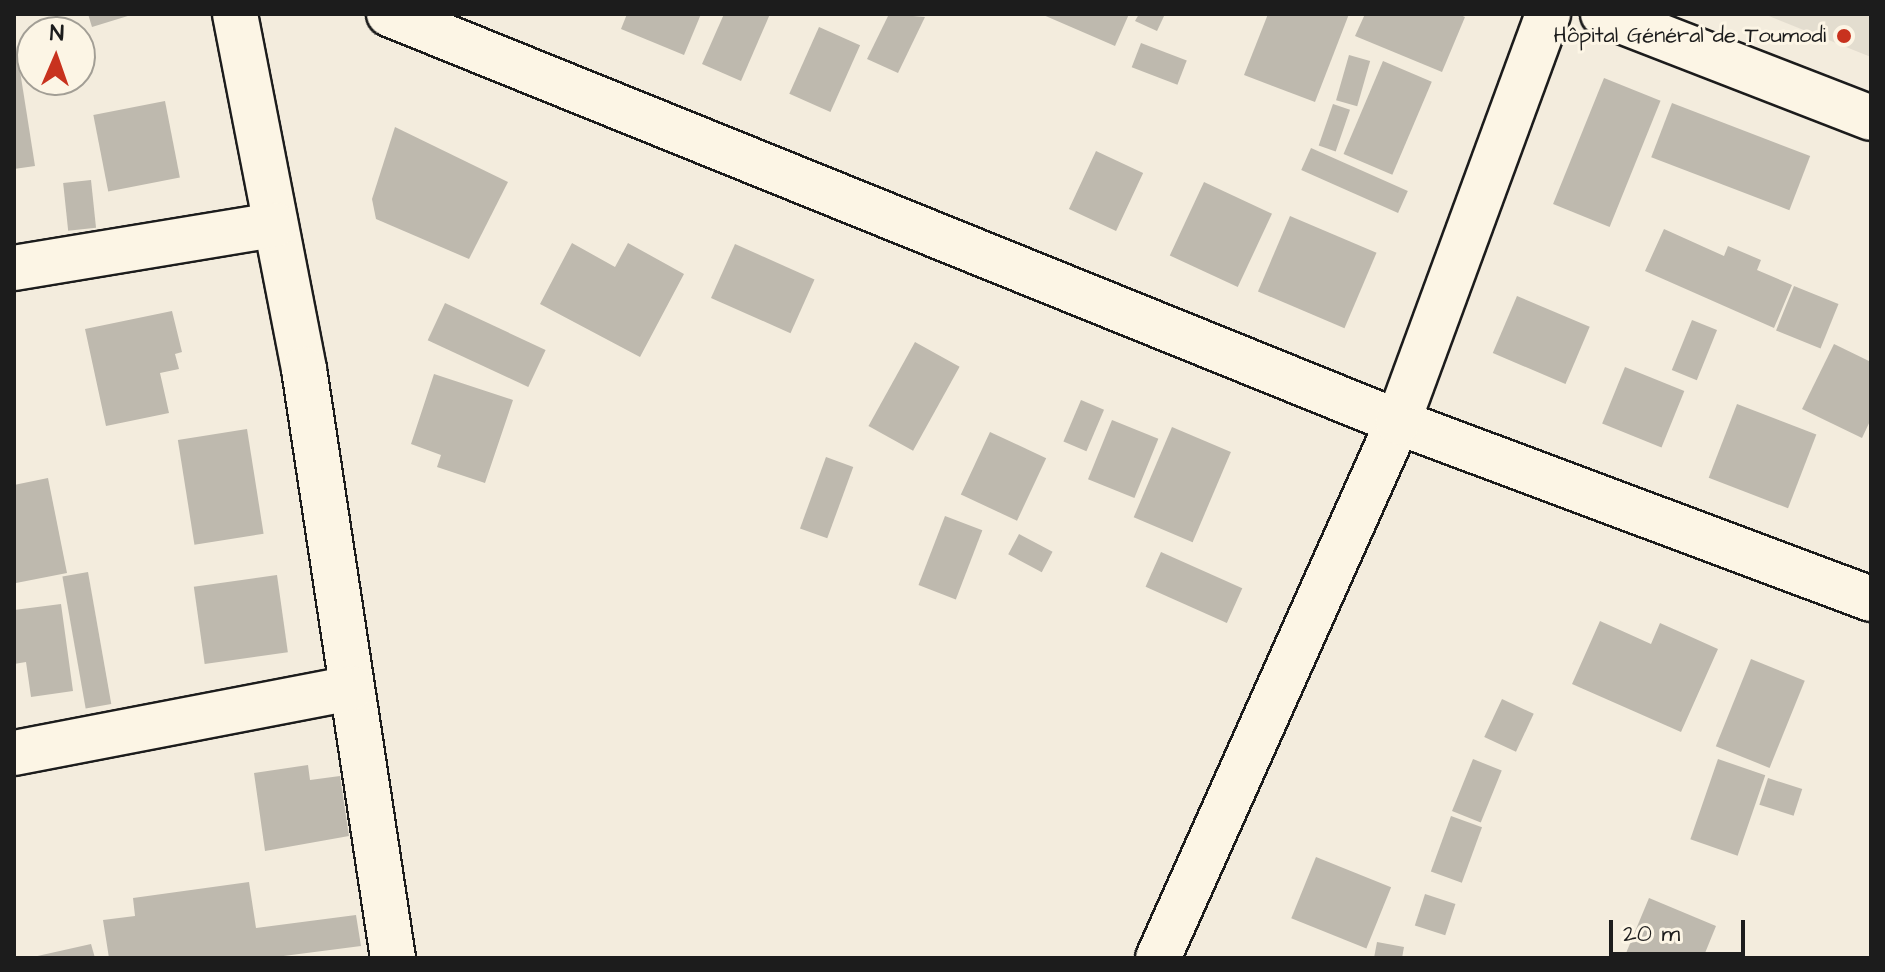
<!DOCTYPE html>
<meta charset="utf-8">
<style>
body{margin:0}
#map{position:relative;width:1885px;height:972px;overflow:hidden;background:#f3ecdd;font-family:"Architects Daughter",sans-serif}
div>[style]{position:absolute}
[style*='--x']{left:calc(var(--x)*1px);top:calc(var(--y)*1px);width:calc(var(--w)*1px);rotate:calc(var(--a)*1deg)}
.built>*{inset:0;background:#e3ddcf}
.building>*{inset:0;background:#beb9ae;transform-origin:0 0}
.roads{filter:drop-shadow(2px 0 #1c1c1c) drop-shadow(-2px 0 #1c1c1c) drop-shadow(0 2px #1c1c1c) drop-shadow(0 -2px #1c1c1c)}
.minor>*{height:44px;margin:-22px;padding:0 22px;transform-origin:22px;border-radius:22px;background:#fcf5e5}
.dots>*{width:22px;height:22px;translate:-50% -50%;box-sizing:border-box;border:4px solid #fcf5e5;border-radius:50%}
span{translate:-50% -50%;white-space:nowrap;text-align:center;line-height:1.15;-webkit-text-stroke:6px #fcf5e5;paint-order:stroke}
.poi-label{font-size:22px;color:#1c1c1c}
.right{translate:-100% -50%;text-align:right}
.frame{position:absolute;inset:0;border:16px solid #1c1c1c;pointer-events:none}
.north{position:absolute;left:16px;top:16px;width:80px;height:80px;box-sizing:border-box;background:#fcf5e5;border:2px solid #a29e95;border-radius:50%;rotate:2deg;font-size:22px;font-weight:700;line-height:32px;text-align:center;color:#1c1c1c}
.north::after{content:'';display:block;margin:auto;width:28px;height:36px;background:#c8321e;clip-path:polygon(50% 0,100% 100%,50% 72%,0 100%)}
.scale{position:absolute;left:1609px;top:920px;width:136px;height:36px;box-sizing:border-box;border:4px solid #1c1c1c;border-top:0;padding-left:10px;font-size:24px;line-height:28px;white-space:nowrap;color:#1c1c1c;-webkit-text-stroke:6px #fcf5e5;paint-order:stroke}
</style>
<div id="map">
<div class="built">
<div style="clip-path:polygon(1764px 14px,1871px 14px,1871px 57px)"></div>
</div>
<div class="building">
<div style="clip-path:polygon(88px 14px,131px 14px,131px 15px,92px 27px)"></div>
<div style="clip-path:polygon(627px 14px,701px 14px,684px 55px,621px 29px)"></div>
<div style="clip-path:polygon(724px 14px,770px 14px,741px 81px,702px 64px)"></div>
<div style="clip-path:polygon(889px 14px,925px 17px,898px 73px,867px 59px)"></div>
<div style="clip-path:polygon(1041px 14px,1129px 14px,1115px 46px)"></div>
<div style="clip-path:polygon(1139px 14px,1165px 14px,1157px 31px,1135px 21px)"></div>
<div style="clip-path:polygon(1268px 14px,1349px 14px,1315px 102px,1244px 75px)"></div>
<div style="clip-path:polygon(1365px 14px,1458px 14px,1465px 17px,1442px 72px,1355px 36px)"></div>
<div style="left:819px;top:27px;width:45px;height:73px;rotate:24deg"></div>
<div style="clip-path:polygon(14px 33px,35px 166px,14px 169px)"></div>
<div style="left:1141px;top:43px;width:49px;height:26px;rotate:21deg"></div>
<div style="left:1349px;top:55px;width:22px;height:47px;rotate:16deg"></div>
<div style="left:1383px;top:61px;width:53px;height:101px;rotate:23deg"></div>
<div style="left:1604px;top:78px;width:61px;height:136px;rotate:22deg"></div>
<div style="left:165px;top:101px;width:78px;height:73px;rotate:79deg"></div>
<div style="left:1672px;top:103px;width:148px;height:58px;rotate:21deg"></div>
<div style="left:1333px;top:104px;width:18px;height:44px;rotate:19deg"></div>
<div style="clip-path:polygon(395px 127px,508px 182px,469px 259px,376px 219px,372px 199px)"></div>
<div style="left:1311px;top:148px;width:106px;height:24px;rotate:24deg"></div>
<div style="left:1096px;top:151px;width:52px;height:64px;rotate:25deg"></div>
<div style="left:91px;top:180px;width:48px;height:28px;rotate:84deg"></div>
<div style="left:1204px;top:182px;width:75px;height:81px;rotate:25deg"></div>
<div style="left:1290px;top:216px;width:94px;height:82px;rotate:23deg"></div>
<div style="clip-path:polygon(1664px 229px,1724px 256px,1728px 246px,1761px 260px,1757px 270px,1792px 285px,1774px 328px,1645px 271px)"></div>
<div style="clip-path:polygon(572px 243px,615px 267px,628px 243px,684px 274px,640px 357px,540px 304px)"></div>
<div style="left:735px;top:244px;width:87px;height:59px;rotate:24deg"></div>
<div style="left:1794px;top:286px;width:48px;height:48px;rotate:22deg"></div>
<div style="left:1517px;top:296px;width:79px;height:62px;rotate:23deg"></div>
<div style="left:445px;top:303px;width:111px;height:41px;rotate:25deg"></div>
<div style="clip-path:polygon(172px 311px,182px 352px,175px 354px,179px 369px,160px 373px,169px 413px,106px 426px,85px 329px)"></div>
<div style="left:1692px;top:320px;width:27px;height:54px;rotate:22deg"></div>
<div style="left:915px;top:342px;width:51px;height:96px;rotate:29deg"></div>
<div style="clip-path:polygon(1834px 344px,1871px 362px,1871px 419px,1862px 438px,1802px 409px)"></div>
<div style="left:1625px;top:367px;width:64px;height:61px;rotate:22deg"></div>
<div style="clip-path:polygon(434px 374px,513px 400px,485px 483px,437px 467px,441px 455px,411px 444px)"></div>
<div style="left:1081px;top:400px;width:25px;height:45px;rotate:23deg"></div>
<div style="left:1737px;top:404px;width:85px;height:79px;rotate:21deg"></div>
<div style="left:1112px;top:420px;width:50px;height:64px;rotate:22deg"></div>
<div style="left:1172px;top:427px;width:64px;height:98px;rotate:23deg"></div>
<div style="left:247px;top:429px;width:106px;height:70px;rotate:81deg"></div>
<div style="left:990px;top:432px;width:62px;height:69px;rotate:25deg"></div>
<div style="left:826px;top:457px;width:29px;height:76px;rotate:20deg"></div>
<div style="clip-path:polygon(48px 478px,67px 573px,16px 583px,14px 485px)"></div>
<div style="left:945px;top:516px;width:40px;height:74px;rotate:21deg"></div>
<div style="left:1019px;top:534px;width:38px;height:23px;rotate:28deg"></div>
<div style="left:1161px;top:552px;width:89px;height:38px;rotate:24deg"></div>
<div style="left:88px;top:572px;width:134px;height:26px;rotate:80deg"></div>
<div style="left:277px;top:575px;width:78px;height:84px;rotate:82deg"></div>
<div style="clip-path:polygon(61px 604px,73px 691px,31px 697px,26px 662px,14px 664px,14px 610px)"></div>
<div style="clip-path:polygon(1600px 621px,1651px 644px,1660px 623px,1718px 649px,1681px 732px,1572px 684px)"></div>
<div style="left:1751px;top:659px;width:58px;height:94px;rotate:22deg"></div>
<div style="left:1502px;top:699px;width:35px;height:42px;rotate:25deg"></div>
<div style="left:1473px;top:759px;width:31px;height:56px;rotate:22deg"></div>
<div style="left:1718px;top:759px;width:50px;height:85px;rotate:19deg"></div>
<div style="clip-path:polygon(308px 765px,310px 780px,340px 776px,349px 836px,265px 851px,254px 773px)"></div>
<div style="left:1768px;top:778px;width:36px;height:28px;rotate:18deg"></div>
<div style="left:1451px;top:816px;width:33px;height:59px;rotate:20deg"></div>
<div style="left:1316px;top:857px;width:81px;height:66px;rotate:22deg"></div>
<div style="clip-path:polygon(249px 882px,256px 928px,356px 915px,361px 946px,268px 958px,109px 958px,103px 920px,135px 916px,133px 898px)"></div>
<div style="left:1425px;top:894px;width:32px;height:33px;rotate:18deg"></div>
<div style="clip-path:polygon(1649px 898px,1716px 926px,1703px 958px,1624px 958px)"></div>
<div style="clip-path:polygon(1377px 942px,1404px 947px,1402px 958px,1374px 958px)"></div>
<div style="clip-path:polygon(91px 944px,95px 958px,33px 958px,33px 957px)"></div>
</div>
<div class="roads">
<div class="minor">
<div style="--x:235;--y:14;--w:362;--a:79"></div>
<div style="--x:304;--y:369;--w:596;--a:81.41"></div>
<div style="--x:389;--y:14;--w:1088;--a:22.02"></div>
<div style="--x:1398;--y:422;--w:505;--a:20.52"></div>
<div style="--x:1603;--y:14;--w:287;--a:21.2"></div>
<div style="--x:14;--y:268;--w:265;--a:-9.4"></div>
<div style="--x:14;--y:753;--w:343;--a:-10.9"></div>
<div style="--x:1158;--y:958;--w:587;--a:-65.88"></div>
<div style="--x:1398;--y:422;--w:435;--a:-69.8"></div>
</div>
</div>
<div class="dots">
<div style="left:1844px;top:36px;background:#c8321e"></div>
</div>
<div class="poi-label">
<span class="right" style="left:1826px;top:36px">Hôpital Général de Toumodi</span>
</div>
<div class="frame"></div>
<div class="north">N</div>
<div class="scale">20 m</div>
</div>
